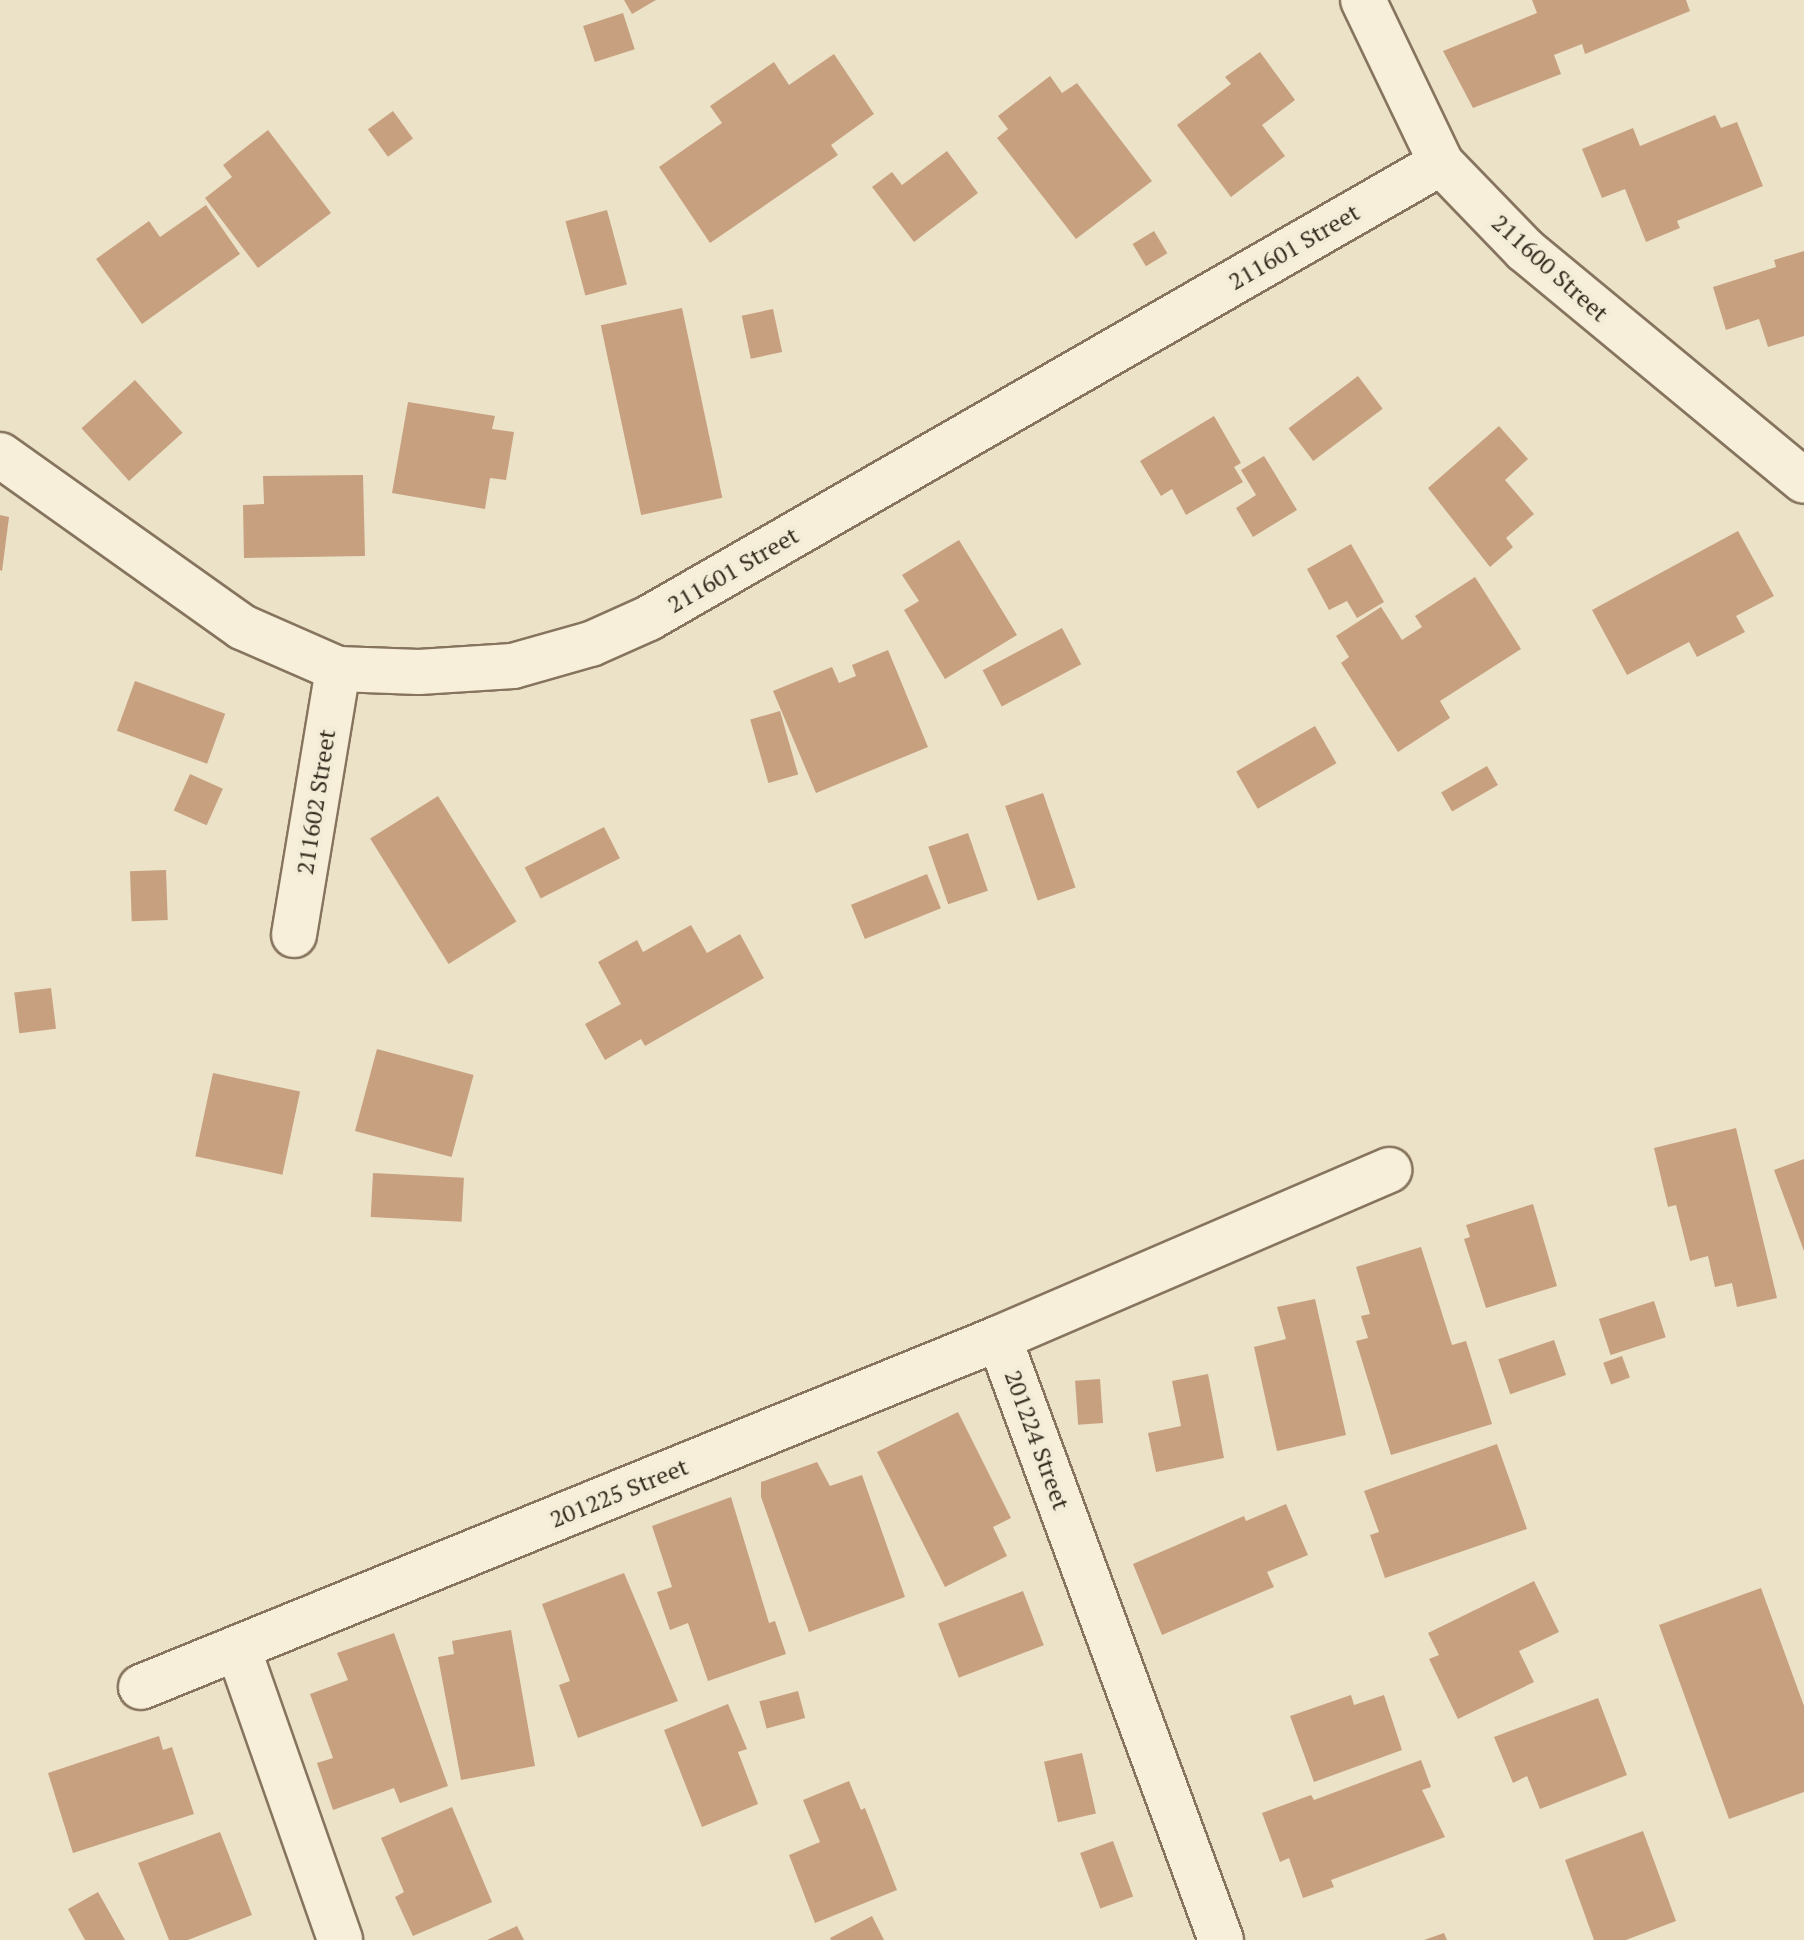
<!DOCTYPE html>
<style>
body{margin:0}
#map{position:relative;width:1804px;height:1940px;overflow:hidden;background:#ece2c7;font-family:"PT Serif",serif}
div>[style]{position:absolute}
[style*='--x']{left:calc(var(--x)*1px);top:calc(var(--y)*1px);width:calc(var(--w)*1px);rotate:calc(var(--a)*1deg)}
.building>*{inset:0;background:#c7a080;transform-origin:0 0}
.roads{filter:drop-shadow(2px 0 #86745e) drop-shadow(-2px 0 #86745e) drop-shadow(0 2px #86745e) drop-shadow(0 -2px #86745e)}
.minor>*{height:44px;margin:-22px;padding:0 22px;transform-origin:22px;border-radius:22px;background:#f7efda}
span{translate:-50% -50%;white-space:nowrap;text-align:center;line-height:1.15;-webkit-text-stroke:8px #f3ecd6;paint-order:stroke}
.street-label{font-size:24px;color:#372c20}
</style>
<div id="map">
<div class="building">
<div style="clip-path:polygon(624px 0,656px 0,632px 14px)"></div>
<div style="clip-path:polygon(1532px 0,1686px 0,1690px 11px,1585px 54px,1582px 44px,1554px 55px,1561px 74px,1473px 108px,1443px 51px,1537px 13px)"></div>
<div style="left:623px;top:13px;width:38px;height:42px;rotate:72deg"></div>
<div style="clip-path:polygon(1260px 52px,1295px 100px,1262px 125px,1285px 156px,1231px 197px,1177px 125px,1231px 84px,1225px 77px)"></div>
<div style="clip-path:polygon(834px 54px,874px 114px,831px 145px,838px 155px,710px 243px,659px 167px,722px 123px,710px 106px,774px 62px,789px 85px)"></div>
<div style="clip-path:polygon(1050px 76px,1062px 93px,1077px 83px,1152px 181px,1076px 239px,997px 138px,1008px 129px,998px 116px)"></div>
<div style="left:393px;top:111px;width:34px;height:31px;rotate:54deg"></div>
<div style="clip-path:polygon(1715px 115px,1721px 128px,1737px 122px,1763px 186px,1677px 221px,1680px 228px,1646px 242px,1625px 189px,1602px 198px,1582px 149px,1633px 128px,1640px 146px)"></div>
<div style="clip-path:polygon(268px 130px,331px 213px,258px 268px,205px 198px,232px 177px,223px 165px)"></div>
<div style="clip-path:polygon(947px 151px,978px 193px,914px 242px,872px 187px,892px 172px,902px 185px)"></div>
<div style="clip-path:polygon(206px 205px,240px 254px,142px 324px,96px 259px,149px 221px,160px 237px)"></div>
<div style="left:607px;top:210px;width:77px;height:43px;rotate:75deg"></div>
<div style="left:1154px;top:231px;width:26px;height:25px;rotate:59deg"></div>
<div style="clip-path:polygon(1804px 251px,1804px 336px,1768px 347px,1759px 319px,1726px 330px,1713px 287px,1776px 267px,1774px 260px)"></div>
<div style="left:682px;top:308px;width:194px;height:83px;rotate:78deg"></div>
<div style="left:773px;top:309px;width:44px;height:32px;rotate:78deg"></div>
<div style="left:1358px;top:376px;width:41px;height:87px;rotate:53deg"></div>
<div style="left:135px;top:380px;width:71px;height:72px;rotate:48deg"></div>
<div style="clip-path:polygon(408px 402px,495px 416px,492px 429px,514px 432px,506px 480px,490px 478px,485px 509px,392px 493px)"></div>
<div style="clip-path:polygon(1214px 416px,1241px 463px,1234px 467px,1243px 482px,1186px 515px,1172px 489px,1161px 496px,1140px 461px)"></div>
<div style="clip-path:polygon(1499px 426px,1528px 459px,1505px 480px,1534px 514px,1506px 538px,1513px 547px,1490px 567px,1428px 488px)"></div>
<div style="clip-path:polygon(1264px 456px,1297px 510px,1253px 537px,1236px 508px,1256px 495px,1241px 470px)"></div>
<div style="clip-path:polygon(363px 475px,365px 556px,244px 558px,243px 505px,264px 504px,263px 476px)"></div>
<div style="clip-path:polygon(0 515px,9px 517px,2px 571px,0 570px)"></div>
<div style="clip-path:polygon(1738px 531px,1774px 596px,1736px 616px,1745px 632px,1697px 657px,1689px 642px,1627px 675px,1592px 610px)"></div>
<div style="clip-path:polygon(959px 540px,1017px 635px,945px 679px,904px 610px,919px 601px,902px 575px)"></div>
<div style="clip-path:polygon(1351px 544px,1384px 602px,1357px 618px,1347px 601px,1329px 610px,1307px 569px)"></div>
<div style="clip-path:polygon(1475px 577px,1521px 649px,1440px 701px,1450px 718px,1398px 752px,1341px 663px,1349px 657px,1336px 636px,1381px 607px,1402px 640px,1422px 627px,1415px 616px)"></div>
<div style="left:1062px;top:628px;width:41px;height:90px;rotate:62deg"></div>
<div style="clip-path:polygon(888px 650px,928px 747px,816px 793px,773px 691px,832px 667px,839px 683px,856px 676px,852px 665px)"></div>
<div style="left:135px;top:681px;width:96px;height:53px;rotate:20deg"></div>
<div style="left:780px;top:711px;width:66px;height:31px;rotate:74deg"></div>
<div style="left:1315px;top:726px;width:43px;height:91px;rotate:60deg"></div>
<div style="left:1487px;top:766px;width:22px;height:53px;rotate:60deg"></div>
<div style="left:190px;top:774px;width:36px;height:40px;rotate:24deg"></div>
<div style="left:1043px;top:793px;width:100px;height:40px;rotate:71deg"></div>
<div style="left:438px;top:796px;width:148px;height:80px;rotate:58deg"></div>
<div style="left:604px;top:827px;width:35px;height:89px;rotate:63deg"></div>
<div style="left:968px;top:833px;width:61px;height:42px;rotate:71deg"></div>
<div style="left:166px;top:870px;width:50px;height:36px;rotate:88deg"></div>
<div style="left:927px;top:874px;width:37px;height:82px;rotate:68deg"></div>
<div style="clip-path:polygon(691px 925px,707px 953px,740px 934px,764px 978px,645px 1046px,641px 1039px,605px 1060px,585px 1024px,621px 1004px,598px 962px,637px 940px,643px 952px)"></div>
<div style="left:51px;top:988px;width:41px;height:37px;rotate:83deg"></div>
<div style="left:377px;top:1049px;width:100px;height:85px;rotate:15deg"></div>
<div style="left:213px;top:1073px;width:89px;height:85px;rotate:12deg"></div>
<div style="clip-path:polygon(1736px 1128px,1777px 1298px,1737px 1307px,1732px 1283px,1715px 1287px,1708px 1256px,1690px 1261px,1676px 1205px,1668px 1207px,1654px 1148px)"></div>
<div style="clip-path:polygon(1804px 1159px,1804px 1251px,1774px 1170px)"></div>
<div style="left:373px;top:1173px;width:91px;height:44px;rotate:3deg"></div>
<div style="clip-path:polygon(1533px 1204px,1557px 1286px,1486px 1308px,1464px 1239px,1470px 1237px,1466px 1225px)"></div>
<div style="clip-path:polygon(1421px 1247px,1452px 1345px,1466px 1341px,1492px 1424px,1391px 1455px,1356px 1341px,1368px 1338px,1361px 1316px,1370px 1314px,1356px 1267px)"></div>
<div style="clip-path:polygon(1315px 1299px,1346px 1435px,1277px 1451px,1254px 1347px,1286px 1339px,1277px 1307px)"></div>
<div style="left:1654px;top:1301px;width:38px;height:58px;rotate:72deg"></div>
<div style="left:1554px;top:1340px;width:37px;height:59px;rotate:71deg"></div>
<div style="left:1622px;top:1356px;width:23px;height:20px;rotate:70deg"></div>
<div style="clip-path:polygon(1208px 1374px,1224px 1458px,1156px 1472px,1148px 1433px,1181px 1426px,1172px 1381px)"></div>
<div style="left:1100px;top:1379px;width:44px;height:25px;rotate:86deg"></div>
<div style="clip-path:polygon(958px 1412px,1011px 1518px,993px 1527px,1007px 1556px,945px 1587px,877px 1452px)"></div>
<div style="clip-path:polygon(1497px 1444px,1527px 1529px,1385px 1578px,1370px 1535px,1379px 1532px,1364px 1491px)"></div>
<div style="clip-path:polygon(817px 1462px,830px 1486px,862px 1475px,905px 1597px,809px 1632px,761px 1497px,761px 1482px)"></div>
<div style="clip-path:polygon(731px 1497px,769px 1623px,775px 1621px,786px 1654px,708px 1681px,688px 1623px,670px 1630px,657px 1592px,672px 1587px,652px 1526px)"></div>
<div style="clip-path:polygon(1286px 1504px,1308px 1555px,1267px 1572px,1274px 1587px,1162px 1635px,1133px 1564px,1244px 1516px,1246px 1521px)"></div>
<div style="clip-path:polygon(624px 1573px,678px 1701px,578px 1738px,559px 1685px,570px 1681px,542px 1604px)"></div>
<div style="clip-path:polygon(1534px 1581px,1559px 1632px,1519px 1651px,1534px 1682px,1458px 1719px,1429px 1659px,1439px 1655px,1428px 1633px)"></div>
<div style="clip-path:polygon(1761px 1588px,1804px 1706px,1804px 1792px,1729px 1819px,1659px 1625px)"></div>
<div style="left:1023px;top:1591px;width:58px;height:91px;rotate:69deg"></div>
<div style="clip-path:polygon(511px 1630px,535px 1766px,461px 1780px,438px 1657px,454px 1654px,452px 1641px)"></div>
<div style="clip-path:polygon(394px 1633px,448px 1786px,400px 1803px,394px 1788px,333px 1810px,317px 1763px,333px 1758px,310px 1694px,348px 1680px,337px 1653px)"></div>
<div style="left:798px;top:1691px;width:28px;height:40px;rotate:75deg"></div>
<div style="clip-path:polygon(1351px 1695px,1354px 1705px,1384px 1695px,1402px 1750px,1314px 1782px,1290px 1716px)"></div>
<div style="clip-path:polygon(1598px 1698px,1627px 1775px,1540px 1809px,1527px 1776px,1513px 1783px,1494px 1737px)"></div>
<div style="clip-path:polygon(728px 1704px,747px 1749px,738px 1752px,758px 1804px,702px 1827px,664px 1730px)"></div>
<div style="clip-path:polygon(159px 1736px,163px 1750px,172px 1747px,194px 1814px,73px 1853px,48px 1773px)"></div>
<div style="left:1082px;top:1753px;width:62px;height:39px;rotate:77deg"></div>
<div style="clip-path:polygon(1421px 1760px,1431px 1787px,1422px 1790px,1445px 1837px,1331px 1880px,1334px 1887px,1303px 1898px,1289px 1858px,1280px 1862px,1262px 1813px,1311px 1795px,1314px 1800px)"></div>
<div style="clip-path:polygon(849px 1781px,861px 1810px,865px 1808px,897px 1890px,815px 1923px,789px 1855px,820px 1842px,803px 1800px)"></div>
<div style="clip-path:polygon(452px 1807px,492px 1902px,413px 1936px,395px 1897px,404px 1892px,381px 1838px)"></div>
<div style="clip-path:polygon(1643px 1831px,1676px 1921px,1626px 1940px,1594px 1940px,1565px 1860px)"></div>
<div style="clip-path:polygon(220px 1832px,252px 1915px,188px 1940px,169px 1940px,138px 1863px)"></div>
<div style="left:1113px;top:1841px;width:59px;height:35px;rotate:70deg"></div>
<div style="clip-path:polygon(98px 1892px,125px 1940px,85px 1940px,68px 1909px)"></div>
<div style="clip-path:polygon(872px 1916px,884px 1940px,831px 1940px,830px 1938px)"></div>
<div style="clip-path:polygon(517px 1926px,524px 1940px,487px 1940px)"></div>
<div style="clip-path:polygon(1444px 1933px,1447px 1940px,1424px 1940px)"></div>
</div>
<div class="roads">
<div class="minor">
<div style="--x:1363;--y:0;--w:181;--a:64.4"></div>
<div style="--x:1441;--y:163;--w:121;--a:46"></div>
<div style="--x:1525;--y:250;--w:362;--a:39.6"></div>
<div style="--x:0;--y:455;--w:297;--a:35.4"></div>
<div style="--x:242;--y:627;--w:105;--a:23.6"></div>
<div style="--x:338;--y:669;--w:81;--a:2.1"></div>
<div style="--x:419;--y:672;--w:94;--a:-3.7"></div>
<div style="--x:513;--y:666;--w:81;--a:-15.8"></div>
<div style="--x:591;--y:644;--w:64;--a:-24.1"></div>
<div style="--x:649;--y:618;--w:913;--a:-29.88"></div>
<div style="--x:294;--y:935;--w:270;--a:-80.6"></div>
<div style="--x:999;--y:1338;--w:642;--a:69.76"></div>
<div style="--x:239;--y:1651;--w:306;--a:70.7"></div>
<div style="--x:141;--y:1687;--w:926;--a:-22.13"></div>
<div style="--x:999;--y:1338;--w:425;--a:-23.3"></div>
</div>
</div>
<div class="street-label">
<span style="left:1294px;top:247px;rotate:-30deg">211601 Street</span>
<span style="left:1550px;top:268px;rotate:42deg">211600 Street</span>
<span style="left:733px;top:570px;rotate:-30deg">211601 Street</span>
<span style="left:316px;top:802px;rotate:-81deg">211602 Street</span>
<span style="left:1037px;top:1440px;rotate:70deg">201224 Street</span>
<span style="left:619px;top:1493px;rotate:-22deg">201225 Street</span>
</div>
</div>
